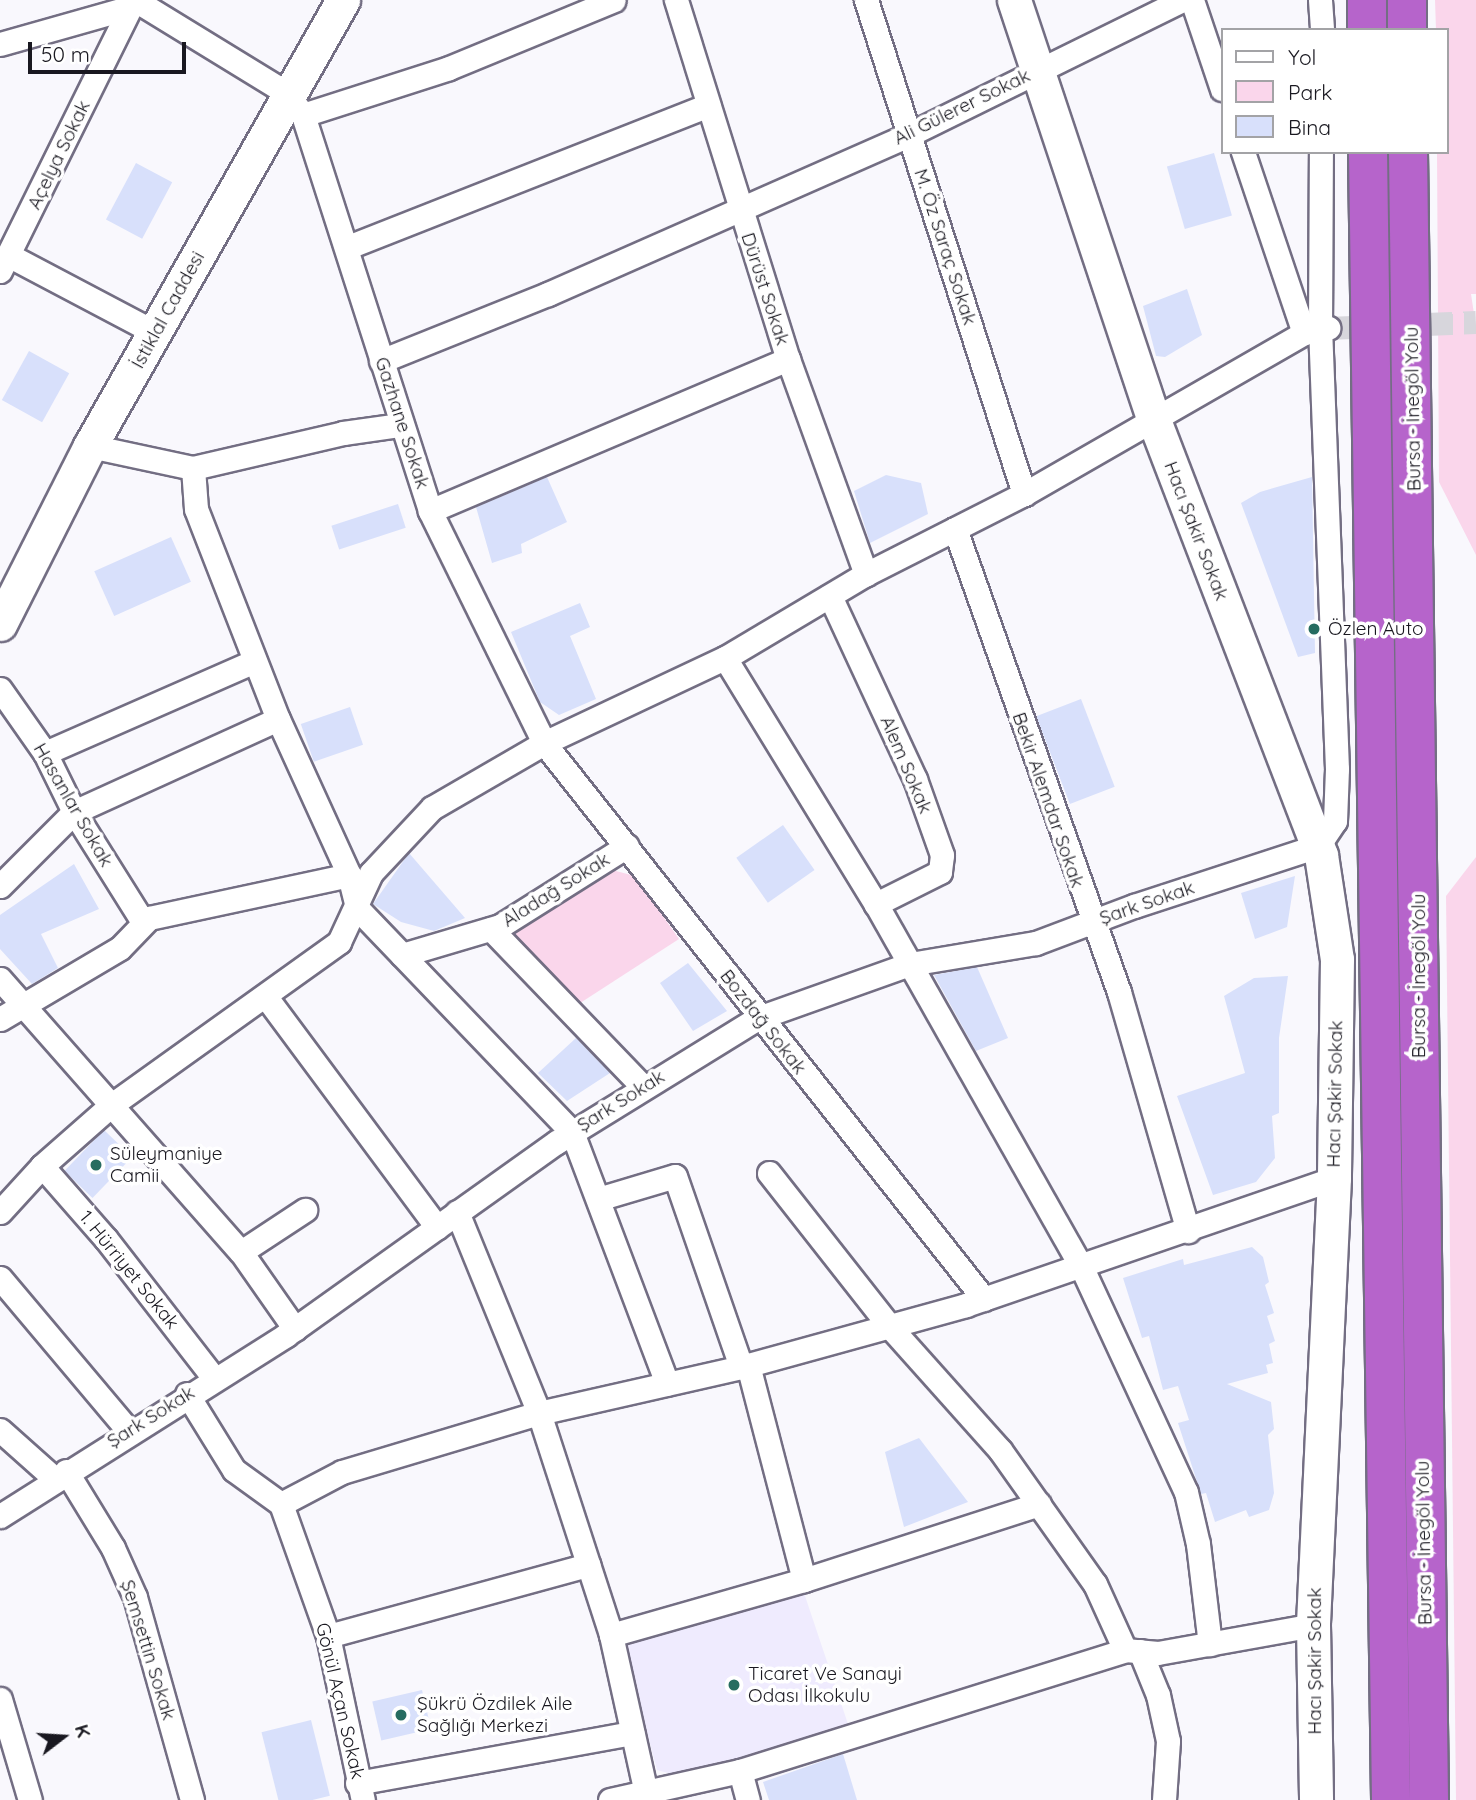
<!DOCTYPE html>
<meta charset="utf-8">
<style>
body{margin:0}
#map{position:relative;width:1476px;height:1800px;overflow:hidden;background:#f9f8fd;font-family:Quicksand,sans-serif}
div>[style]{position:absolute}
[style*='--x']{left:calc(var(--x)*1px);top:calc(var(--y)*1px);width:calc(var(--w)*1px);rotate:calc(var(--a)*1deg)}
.built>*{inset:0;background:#efebfe}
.green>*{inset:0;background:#fad6eb}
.building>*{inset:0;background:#d8e0fb;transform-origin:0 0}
.street-tunnel>*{height:23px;margin-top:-11.5px;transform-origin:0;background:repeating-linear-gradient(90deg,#d7d6dc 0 23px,transparent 0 34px)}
.roads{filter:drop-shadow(2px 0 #736e83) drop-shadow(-2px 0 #736e83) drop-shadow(0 2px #736e83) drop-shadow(0 -2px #736e83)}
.street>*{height:23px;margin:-11.5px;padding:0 11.5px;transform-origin:11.5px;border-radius:11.5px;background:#fff}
.secondary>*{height:33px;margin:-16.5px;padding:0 16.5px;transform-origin:16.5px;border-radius:16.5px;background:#fff}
.highway>*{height:38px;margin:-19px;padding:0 19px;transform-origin:19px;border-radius:19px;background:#b664cb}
.dots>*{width:19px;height:19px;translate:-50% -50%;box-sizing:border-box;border:4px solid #fff;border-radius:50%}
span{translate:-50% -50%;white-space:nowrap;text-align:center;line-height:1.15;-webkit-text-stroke:7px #fff;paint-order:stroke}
.street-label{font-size:19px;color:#191820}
.poi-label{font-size:19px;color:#191820}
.left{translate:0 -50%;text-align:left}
.legend{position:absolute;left:1221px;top:28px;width:228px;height:126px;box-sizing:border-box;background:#fff;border:2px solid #a3a3a6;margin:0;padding:9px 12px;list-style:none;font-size:21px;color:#191820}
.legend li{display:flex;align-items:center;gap:14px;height:35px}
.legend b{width:35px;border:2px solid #a3a3a6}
.north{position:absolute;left:28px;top:1702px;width:70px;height:70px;-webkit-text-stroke:5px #fff;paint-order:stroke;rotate:73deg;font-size:19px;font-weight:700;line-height:28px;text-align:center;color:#191820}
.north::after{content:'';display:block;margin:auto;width:24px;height:32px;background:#191820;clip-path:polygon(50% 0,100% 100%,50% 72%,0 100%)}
.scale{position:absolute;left:28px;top:42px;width:158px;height:32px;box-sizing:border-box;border:4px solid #191820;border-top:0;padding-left:9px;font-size:21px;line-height:24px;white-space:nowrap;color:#191820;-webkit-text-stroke:5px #fff;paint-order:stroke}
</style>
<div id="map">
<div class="built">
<div style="clip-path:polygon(803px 1590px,849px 1727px,683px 1777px,657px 1770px,623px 1643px)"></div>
</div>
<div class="green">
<div style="clip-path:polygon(1435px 0,1476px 0,1476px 294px,1471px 294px,1476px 327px,1476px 555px,1439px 482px,1437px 152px,1446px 152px,1446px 30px,1436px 30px)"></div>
<div style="clip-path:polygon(1476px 857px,1476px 1800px,1456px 1800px,1446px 896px)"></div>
<div style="clip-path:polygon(612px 870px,635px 876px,679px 939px,574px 1007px,507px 936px,598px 874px)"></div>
</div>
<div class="building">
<div style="left:1214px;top:153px;width:65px;height:49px;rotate:74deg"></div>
<div style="left:136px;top:163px;width:41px;height:64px;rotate:28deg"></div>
<div style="clip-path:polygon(1187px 289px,1202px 335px,1165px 357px,1156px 356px,1143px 306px)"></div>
<div style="left:29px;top:351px;width:46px;height:56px;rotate:29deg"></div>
<div style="clip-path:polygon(886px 475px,921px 483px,928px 514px,870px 543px,854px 491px)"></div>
<div style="clip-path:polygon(547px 477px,567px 522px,521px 544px,522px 553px,492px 563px,476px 507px)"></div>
<div style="clip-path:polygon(1312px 477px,1315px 653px,1298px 657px,1241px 503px,1260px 492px)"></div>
<div style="left:398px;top:504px;width:25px;height:70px;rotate:72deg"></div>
<div style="left:171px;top:537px;width:49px;height:84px;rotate:66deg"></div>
<div style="clip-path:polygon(580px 603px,590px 627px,570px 636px,596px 699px,559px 715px,540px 702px,511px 632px)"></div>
<div style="left:1081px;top:699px;width:94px;height:48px;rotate:69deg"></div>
<div style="left:350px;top:707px;width:40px;height:52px;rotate:71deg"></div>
<div style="left:783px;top:825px;width:55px;height:57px;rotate:55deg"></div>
<div style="clip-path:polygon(409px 853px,465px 918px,434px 931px,401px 922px,373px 904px)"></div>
<div style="clip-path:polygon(74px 864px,99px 909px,41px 934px,58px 968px,32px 984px,0 949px,0 915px)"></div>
<div style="clip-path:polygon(1295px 876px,1287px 927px,1255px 939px,1241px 893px)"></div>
<div style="clip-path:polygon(688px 963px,727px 1011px,693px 1031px,660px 983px)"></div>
<div style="clip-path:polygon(977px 967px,1008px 1038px,976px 1051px,934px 975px)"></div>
<div style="clip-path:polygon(1288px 976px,1279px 1038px,1279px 1113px,1272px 1116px,1275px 1158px,1256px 1182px,1213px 1195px,1177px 1096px,1245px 1073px,1224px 996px,1254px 978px)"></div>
<div style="clip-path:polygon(576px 1038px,610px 1073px,567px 1101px,538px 1073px)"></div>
<div style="left:104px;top:1130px;width:39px;height:57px;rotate:44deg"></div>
<div style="clip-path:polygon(1252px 1247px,1263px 1257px,1269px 1282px,1265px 1285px,1274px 1313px,1267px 1316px,1275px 1341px,1269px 1344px,1273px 1363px,1266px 1365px,1268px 1373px,1227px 1384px,1271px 1402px,1274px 1429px,1268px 1435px,1274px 1493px,1269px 1510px,1249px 1517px,1246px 1510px,1215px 1522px,1206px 1493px,1201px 1494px,1178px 1423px,1189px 1420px,1178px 1386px,1163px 1390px,1149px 1336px,1142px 1338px,1123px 1278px,1183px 1259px,1184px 1265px)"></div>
<div style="clip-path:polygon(919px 1438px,968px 1502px,904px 1527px,885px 1452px)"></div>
<div style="left:422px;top:1690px;width:40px;height:51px;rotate:77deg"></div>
<div style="left:311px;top:1720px;width:78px;height:51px;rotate:76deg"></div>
<div style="clip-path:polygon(843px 1754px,857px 1800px,769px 1800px,763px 1782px)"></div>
</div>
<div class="street-tunnel">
<div style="--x:1328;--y:328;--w:148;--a:-2.3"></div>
</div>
<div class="roads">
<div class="street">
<div style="--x:135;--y:0;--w:178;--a:31.5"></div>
<div style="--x:287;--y:93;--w:27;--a:54"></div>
<div style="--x:303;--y:115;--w:416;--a:72.2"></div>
<div style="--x:430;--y:511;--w:258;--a:63.8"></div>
<div style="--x:544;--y:743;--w:709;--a:51.64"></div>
<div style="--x:676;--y:0;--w:376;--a:72.7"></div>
<div style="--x:788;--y:359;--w:229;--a:70.1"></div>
<div style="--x:866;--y:0;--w:519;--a:72.26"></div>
<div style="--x:1192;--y:0;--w:94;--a:71.4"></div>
<div style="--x:1320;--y:0;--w:30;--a:86"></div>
<div style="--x:0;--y:44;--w:136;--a:-15.8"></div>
<div style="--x:303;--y:115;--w:153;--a:-17.8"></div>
<div style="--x:449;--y:68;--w:178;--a:-22.4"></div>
<div style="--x:1243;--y:152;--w:191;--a:71.4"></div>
<div style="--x:348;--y:247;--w:387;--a:-21.5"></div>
<div style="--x:10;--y:256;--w:165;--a:27.8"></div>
<div style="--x:0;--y:271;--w:302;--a:-63.7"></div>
<div style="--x:381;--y:361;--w:180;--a:-21.9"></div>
<div style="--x:548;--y:294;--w:394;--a:-23.8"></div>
<div style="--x:908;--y:135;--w:305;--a:-26.2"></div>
<div style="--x:90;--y:446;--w:105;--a:12.1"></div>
<div style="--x:193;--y:468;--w:154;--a:-13.1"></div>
<div style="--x:343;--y:433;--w:58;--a:-8"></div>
<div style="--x:193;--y:468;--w:41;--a:85.8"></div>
<div style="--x:196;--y:509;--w:225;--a:68.7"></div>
<div style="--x:278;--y:719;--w:171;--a:65.5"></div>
<div style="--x:349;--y:875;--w:34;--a:76"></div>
<div style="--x:357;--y:908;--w:310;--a:46.2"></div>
<div style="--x:572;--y:1132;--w:269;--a:69.3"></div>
<div style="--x:430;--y:511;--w:389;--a:-23"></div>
<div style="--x:955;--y:529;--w:491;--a:70.5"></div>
<div style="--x:1119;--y:992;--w:249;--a:73.9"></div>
<div style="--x:830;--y:596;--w:202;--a:65.1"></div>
<div style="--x:915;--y:779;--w:81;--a:70.4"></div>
<div style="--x:942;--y:855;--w:17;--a:97"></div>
<div style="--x:940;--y:872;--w:72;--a:153.4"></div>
<div style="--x:725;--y:658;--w:289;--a:58.5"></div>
<div style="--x:876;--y:904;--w:418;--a:60.5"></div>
<div style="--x:1082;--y:1268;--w:247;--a:65.1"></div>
<div style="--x:1186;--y:1492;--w:53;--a:77"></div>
<div style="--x:1198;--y:1544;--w:101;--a:83.2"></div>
<div style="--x:0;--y:689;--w:78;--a:54.9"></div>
<div style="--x:45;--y:753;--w:66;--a:63.8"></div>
<div style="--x:74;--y:812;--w:130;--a:57.9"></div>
<div style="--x:45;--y:753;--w:229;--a:-23.7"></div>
<div style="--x:0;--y:886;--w:105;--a:-45"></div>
<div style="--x:74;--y:812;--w:224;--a:-24.5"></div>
<div style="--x:491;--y:929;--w:219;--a:46.1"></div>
<div style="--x:402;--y:955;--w:102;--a:-16.5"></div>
<div style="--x:500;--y:926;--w:150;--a:-32.2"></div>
<div style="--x:0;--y:979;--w:364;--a:48.6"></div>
<div style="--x:241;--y:1252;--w:94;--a:55"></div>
<div style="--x:266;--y:997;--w:287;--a:53.4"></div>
<div style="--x:0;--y:1019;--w:139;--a:-30.6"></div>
<div style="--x:120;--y:948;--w:42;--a:-46"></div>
<div style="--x:149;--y:918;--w:205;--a:-12.1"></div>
<div style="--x:42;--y:1166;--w:97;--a:48.8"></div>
<div style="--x:106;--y:1239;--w:175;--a:52.2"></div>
<div style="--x:769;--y:1173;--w:196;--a:51.8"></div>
<div style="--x:890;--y:1327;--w:165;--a:48.2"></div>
<div style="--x:1000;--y:1450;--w:164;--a:54.7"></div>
<div style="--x:1095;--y:1584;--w:72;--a:65.6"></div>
<div style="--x:598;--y:1199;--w:80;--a:-16.6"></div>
<div style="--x:675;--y:1176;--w:202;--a:70.9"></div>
<div style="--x:0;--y:1212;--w:62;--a:-47.6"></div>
<div style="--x:42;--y:1166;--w:91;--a:-41.4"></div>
<div style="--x:110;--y:1106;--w:282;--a:-35.6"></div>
<div style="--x:339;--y:942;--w:76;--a:-65.1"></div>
<div style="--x:371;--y:873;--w:89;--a:-46.8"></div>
<div style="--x:432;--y:808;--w:129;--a:-30.1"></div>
<div style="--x:544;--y:743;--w:200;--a:-25.2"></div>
<div style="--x:725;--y:658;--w:164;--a:-30.8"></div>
<div style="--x:866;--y:574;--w:177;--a:-26.9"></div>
<div style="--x:1024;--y:494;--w:323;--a:-29.9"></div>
<div style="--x:1304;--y:333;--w:25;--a:-12"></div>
<div style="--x:457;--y:1212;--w:217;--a:67.8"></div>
<div style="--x:539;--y:1413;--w:233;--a:72"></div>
<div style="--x:611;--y:1635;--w:162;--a:77.5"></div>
<div style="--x:241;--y:1252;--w:77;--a:-33.3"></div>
<div style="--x:0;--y:1278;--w:200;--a:49.9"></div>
<div style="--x:748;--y:1365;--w:222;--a:75.4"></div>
<div style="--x:187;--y:1394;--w:89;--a:58.3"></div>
<div style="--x:234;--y:1470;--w:58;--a:35.9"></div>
<div style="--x:281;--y:1504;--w:140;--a:70.4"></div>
<div style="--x:328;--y:1636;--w:168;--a:78"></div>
<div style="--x:0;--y:1430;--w:74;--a:41.7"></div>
<div style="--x:66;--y:1471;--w:90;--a:58.6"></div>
<div style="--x:113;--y:1548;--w:54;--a:65.8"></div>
<div style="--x:135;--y:1597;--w:211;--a:74.3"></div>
<div style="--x:281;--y:1504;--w:69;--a:-27.7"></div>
<div style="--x:342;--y:1472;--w:206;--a:-16.7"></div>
<div style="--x:539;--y:1413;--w:207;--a:-12.8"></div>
<div style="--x:741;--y:1367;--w:233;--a:-15.4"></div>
<div style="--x:966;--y:1305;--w:389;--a:-19"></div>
<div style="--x:0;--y:1516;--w:338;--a:-32.3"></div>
<div style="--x:286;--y:1335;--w:333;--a:-35.5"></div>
<div style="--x:557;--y:1142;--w:236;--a:-31.7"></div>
<div style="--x:758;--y:1018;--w:161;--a:-19.6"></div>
<div style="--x:910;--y:964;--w:128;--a:-9.5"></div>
<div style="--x:1036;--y:943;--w:105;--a:-20.7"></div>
<div style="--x:1134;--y:906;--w:194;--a:-18.1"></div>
<div style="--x:1318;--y:846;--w:30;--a:-56"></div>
<div style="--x:1335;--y:821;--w:52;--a:-87.8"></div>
<div style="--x:1337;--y:769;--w:439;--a:-92.2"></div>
<div style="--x:1320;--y:330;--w:178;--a:-89.7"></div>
<div style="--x:611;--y:1635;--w:201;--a:-15.9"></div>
<div style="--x:804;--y:1580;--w:247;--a:-17.9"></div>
<div style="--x:328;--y:1636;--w:270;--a:-15.3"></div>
<div style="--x:1140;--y:1651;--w:48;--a:67.8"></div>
<div style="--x:1158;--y:1695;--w:47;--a:77.7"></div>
<div style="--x:1168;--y:1741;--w:59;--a:93.9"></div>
<div style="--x:0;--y:1699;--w:105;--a:73.5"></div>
<div style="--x:740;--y:1771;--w:30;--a:75"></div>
<div style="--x:357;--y:1783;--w:280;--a:-10.3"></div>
<div style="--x:610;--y:1800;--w:133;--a:-12.6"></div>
<div style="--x:740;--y:1771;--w:404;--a:-17.4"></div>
<div style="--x:1125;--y:1650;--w:33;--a:5"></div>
<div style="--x:1158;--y:1653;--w:158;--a:-10.2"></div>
</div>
<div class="secondary">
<div style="--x:1014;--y:0;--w:443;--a:71.6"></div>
<div style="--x:1154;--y:420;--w:466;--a:69"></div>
<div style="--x:1321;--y:855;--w:105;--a:81.3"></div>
<div style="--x:1337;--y:959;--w:219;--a:90.8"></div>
<div style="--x:1334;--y:1178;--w:447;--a:92.7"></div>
<div style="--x:1313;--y:1625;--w:175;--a:89"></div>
<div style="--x:0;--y:624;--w:199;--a:-63.2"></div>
<div style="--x:90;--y:446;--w:513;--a:-60.44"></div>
</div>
<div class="highway">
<div style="--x:1367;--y:0;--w:30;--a:90"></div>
<div style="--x:1407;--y:0;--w:30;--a:90"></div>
<div style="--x:1368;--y:152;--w:1648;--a:89.2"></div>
<div style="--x:1408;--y:152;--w:1648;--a:89.27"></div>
</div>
</div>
<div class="dots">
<div style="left:1314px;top:629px;background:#266c60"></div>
<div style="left:96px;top:1165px;background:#266c60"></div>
<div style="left:734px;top:1685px;background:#266c60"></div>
<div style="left:401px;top:1715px;background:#266c60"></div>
</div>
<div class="street-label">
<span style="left:962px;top:107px;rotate:-26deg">Ali Gülerer Sokak</span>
<span style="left:59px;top:155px;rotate:-64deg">Açelya Sokak</span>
<span style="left:945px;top:247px;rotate:72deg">M. Öz Saraç Sokak</span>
<span style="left:765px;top:289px;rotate:72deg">Dürüst Sokak</span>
<span style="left:168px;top:310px;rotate:-61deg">İstiklal Caddesi</span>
<span style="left:1413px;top:409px;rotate:-91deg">Bursa - İnegöl Yolu</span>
<span style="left:402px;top:423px;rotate:72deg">Gazhane Sokak</span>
<span style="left:1196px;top:531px;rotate:69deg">Hacı Şakir Sokak</span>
<span style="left:906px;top:765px;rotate:67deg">Alem Sokak</span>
<span style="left:1048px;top:800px;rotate:71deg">Bekir Alemdar Sokak</span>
<span style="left:73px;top:805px;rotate:60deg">Hasanlar Sokak</span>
<span style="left:556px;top:890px;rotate:-32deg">Aladağ Sokak</span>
<span style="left:1147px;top:903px;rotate:-19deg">Şark Sokak</span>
<span style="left:1419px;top:976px;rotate:-90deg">Bursa - İnegöl Yolu</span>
<span style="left:763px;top:1022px;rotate:52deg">Bozdağ Sokak</span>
<span style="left:1335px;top:1094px;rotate:-89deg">Hacı Şakir Sokak</span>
<span style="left:621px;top:1101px;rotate:-32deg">Şark Sokak</span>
<span style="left:129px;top:1270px;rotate:51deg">1. Hürriyet Sokak</span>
<span style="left:151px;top:1417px;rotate:-32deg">Şark Sokak</span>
<span style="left:1424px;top:1543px;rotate:-91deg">Bursa - İnegöl Yolu</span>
<span style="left:148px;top:1650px;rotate:73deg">Şemsettin Sokak</span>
<span style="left:1315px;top:1661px;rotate:-90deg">Hacı Şakir Sokak</span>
<span style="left:340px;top:1701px;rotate:77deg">Gönül Açan Sokak</span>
</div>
<div class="poi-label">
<span class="left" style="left:1328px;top:629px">Özlen Auto</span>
<span class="left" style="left:110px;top:1165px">Süleymaniye<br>Camii</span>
<span class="left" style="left:748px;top:1685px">Ticaret Ve Sanayi<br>Odası İlkokulu</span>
<span class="left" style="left:417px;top:1715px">Şükrü Özdilek Aile<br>Sağlığı Merkezi</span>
</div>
<ul class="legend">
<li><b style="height:9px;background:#fff"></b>Yol</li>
<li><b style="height:19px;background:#fad6eb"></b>Park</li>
<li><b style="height:19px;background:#d8e0fb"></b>Bina</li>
</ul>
<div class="north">K</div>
<div class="scale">50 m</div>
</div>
